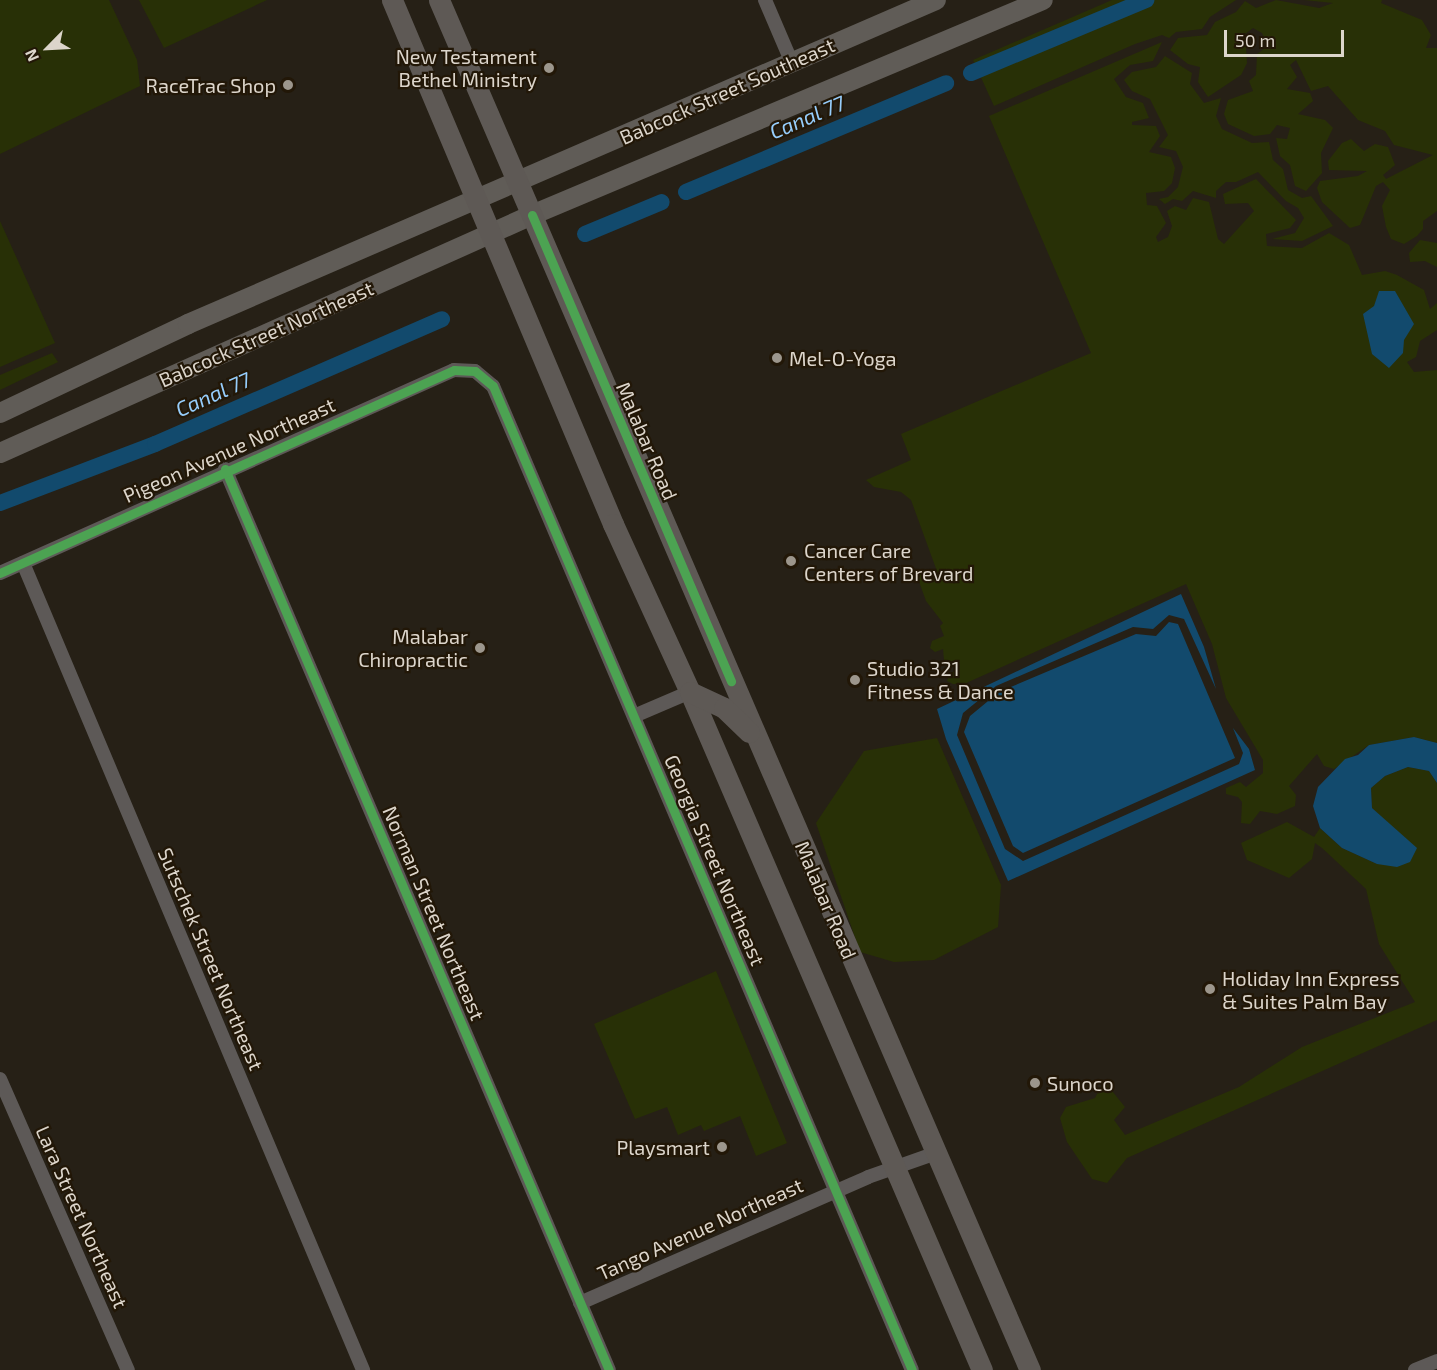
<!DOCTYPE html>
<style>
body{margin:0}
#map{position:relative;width:1437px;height:1370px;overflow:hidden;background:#262016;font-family:"Exo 2",sans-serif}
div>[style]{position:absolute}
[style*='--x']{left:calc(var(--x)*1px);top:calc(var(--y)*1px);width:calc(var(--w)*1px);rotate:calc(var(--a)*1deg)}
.green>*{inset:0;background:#283006}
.water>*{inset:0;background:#124a6d}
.canal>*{height:16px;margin:-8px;padding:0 8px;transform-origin:8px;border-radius:8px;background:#124a6d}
.street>*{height:14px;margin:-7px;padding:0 7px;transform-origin:7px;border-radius:7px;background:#5d5957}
.secondary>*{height:20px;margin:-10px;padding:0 10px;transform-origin:10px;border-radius:10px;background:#605c57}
.primary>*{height:21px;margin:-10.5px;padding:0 10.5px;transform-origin:10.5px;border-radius:10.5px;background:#5e5955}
.cycleway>*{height:9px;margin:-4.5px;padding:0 4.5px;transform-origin:4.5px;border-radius:4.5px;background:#4ca352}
.dots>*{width:16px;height:16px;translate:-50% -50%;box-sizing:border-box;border:3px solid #221707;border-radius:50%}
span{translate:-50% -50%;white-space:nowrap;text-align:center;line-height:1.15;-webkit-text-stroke:4.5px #221707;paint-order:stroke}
.poi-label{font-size:20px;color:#dcd5cb}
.right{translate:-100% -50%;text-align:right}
.left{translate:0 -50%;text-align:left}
.street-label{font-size:20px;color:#dcd5cb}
.water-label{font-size:21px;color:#96cdfb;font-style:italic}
.north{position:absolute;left:18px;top:18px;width:60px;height:60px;-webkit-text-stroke:4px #221707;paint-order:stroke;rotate:246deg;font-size:16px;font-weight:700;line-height:24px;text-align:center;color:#dcd5cb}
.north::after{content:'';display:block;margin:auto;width:21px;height:27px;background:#dcd5cb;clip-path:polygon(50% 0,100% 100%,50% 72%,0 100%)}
.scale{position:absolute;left:1224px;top:30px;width:120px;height:27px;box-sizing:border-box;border:3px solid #dcd5cb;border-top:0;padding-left:8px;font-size:18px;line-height:21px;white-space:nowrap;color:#dcd5cb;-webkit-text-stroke:4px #221707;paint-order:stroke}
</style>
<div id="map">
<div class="green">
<div style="clip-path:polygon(0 0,109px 0,137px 60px,140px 86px,0 154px)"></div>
<div style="clip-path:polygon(139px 0,267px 0,164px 48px)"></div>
<div style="clip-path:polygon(1112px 0,1236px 0,1210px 17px,1202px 29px,1176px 32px,1169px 38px,1162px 35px,1135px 44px,994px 106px,973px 60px)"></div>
<div style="clip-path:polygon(1276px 0,1319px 8px,1333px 3px,1304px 0,1382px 0,1381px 3px,1422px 20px,1431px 35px,1426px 48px,1437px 48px,1437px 211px,1423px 221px,1423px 229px,1417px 236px,1404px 244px,1391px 239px,1386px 227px,1382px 206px,1390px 190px,1383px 182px,1376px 186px,1360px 225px,1350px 228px,1322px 202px,1317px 188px,1320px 181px,1358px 176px,1367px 171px,1329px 170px,1328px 161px,1342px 143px,1351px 139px,1364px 151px,1375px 144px,1388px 147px,1395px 165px,1383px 175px,1386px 179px,1433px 155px,1394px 145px,1385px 131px,1358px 120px,1328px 86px,1311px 91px,1296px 60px,1290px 65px,1297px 77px,1287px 89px,1310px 93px,1313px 101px,1298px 114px,1325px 120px,1333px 128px,1321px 153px,1322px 173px,1306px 191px,1295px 186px,1290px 165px,1280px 156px,1276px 138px,1287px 139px,1290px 128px,1277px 125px,1270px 134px,1254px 136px,1228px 124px,1224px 114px,1228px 100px,1253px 91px,1249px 81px,1256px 75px,1257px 54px,1268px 46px,1262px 33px,1253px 28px,1245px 34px,1247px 63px,1241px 75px,1208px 97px,1198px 82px,1200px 67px,1188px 64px,1170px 50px,1178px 38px,1207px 35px,1215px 22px,1236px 12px,1245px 1px,1256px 8px)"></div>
<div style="clip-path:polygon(1162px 42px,1153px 61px,1130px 65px,1114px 79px,1126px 97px,1143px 103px,1149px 118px,1132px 122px,1132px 125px,1156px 126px,1160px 136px,1149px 152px,1171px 157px,1175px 168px,1172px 183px,1164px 191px,1146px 193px,1147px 205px,1157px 206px,1166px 223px,1156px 237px,1158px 242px,1168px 237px,1172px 226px,1167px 211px,1175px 206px,1186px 210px,1193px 198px,1209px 202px,1218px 239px,1224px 244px,1254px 211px,1248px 203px,1225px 204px,1223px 194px,1256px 179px,1296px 220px,1290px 228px,1266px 234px,1267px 246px,1302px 248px,1329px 233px,1349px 245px,1362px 275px,1385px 271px,1397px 275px,1424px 290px,1430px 309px,1437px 303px,1437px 330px,1420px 341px,1416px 357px,1407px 362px,1414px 372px,1437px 370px,1437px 743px,1414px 737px,1369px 745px,1334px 769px,1324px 766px,1317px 754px,1289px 786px,1296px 795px,1295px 806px,1277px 814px,1260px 811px,1250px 824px,1241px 823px,1242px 802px,1238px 797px,1226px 794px,1226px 788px,1240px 782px,1246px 787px,1263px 773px,1263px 760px,1226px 698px,1212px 644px,1186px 584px,964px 684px,953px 684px,947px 681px,950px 673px,959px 670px,944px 660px,943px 649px,935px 652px,930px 648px,932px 641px,944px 636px,940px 626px,943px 623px,926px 601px,918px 579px,923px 570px,938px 574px,911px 500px,901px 492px,874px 487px,866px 480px,911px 460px,901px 434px,1091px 353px,989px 116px)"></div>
<div style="clip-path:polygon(1165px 56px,1192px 73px,1190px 84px,1204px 103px,1221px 98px,1216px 116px,1222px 129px,1252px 143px,1269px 142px,1273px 160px,1283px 169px,1288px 190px,1302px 198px,1311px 196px,1333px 226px,1302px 241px,1272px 239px,1295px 233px,1304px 218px,1298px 208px,1286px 201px,1258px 172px,1236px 182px,1226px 182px,1216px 191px,1216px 198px,1193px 191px,1182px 201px,1173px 199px,1165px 204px,1159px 199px,1168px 197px,1178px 187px,1183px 167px,1176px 151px,1159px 147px,1168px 135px,1150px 99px,1132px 91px,1124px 80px,1132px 72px,1156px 67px)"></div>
<div style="clip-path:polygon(0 221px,55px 343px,0 367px)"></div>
<div style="clip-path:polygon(1420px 240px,1437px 243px,1437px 267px,1425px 261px,1410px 262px,1409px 253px)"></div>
<div style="clip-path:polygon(52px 353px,58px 362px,0 390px,0 375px)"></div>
<div style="clip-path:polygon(937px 738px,1001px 885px,998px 927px,934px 960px,894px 962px,860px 952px,816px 823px,864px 751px)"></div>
<div style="clip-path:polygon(1408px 767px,1429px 771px,1437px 783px,1437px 1020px,1127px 1158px,1107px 1183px,1092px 1179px,1067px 1142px,1060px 1118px,1066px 1107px,1095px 1098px,1104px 1081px,1125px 1107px,1114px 1120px,1125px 1135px,1239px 1087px,1302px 1047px,1415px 1002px,1379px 944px,1366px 889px,1322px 848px,1315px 843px,1312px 859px,1289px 878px,1247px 860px,1241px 843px,1287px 822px,1314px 837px,1320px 828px,1342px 848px,1377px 864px,1391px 826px,1372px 808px,1371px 788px,1385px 776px)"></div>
<div style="clip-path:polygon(716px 971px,787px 1143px,756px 1156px,740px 1116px,704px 1131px,701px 1125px,678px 1135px,667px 1107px,635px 1119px,594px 1024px)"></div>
</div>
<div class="water">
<div style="clip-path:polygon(1379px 291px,1395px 291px,1414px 324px,1404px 340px,1403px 353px,1389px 368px,1372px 354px,1363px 314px,1374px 306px)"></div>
<div style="clip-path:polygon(1181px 594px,1204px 647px,1216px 689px,1184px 619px,1169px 615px,1153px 629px,1133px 627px,996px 686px,963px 713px,957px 735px,1005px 849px,1023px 861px,1239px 764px,1243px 753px,1233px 728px,1249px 749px,1255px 770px,1008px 881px,946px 739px,937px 709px)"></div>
<div style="clip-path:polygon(1169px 622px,1178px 624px,1235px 758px,1023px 853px,1013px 846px,964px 732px,970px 716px,999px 692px,1136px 634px,1156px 636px)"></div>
<div style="clip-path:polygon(1414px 737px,1437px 743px,1437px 783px,1429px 771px,1408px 767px,1385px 776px,1371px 788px,1372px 808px,1417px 848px,1410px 862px,1397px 867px,1377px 864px,1342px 848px,1320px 828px,1313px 806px,1318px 787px,1345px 759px,1358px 755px,1369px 745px)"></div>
</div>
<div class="canal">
<div style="--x:971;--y:73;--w:190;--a:-22.6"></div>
<div style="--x:686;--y:192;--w:282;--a:-22.7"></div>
<div style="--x:585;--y:234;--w:83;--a:-22.6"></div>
<div style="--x:0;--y:503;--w:166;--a:-20.8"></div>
<div style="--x:155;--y:444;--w:313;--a:-23.5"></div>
</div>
<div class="street">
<div style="--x:765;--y:0;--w:69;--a:66.8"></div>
<div style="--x:225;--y:469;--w:979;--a:66.92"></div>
<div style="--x:23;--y:563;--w:876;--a:67.15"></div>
<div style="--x:0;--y:573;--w:497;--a:-24.1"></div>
<div style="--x:454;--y:370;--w:21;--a:3"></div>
<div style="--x:475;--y:371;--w:23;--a:40"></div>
<div style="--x:493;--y:386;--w:1069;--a:66.94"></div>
<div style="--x:634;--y:716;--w:61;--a:-23.2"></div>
<div style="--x:0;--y:1079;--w:318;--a:66.3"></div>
<div style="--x:580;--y:1303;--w:314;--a:-23.6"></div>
<div style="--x:868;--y:1177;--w:72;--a:-19.4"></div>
<div style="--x:1415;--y:1370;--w:24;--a:-22"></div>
</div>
<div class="secondary">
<div style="--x:0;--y:413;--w:208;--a:-25.3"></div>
<div style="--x:188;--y:324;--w:815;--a:-23.42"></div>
<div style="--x:0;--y:453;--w:583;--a:-24.1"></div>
<div style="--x:532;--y:215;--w:554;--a:-22.82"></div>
</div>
<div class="primary">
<div style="--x:392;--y:0;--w:569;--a:67.13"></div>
<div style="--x:613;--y:524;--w:185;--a:65.4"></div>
<div style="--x:690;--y:692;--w:738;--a:66.7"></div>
<div style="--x:439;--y:0;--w:1492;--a:66.67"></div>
<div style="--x:690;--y:692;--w:38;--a:25"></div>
<div style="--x:724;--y:708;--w:35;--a:44"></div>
</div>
<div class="cycleway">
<div style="--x:532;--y:215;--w:507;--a:66.88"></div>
<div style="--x:225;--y:469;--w:979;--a:66.92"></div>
<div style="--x:0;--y:573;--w:497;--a:-24.1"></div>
<div style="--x:454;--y:370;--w:21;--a:3"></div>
<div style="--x:475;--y:371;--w:23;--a:40"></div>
<div style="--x:493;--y:386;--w:1069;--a:66.94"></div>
</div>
<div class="dots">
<div style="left:549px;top:68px;background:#9c968c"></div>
<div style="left:288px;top:85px;background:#9c968c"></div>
<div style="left:777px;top:358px;background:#9c968c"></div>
<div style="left:791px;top:561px;background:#9c968c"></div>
<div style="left:480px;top:648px;background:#9c968c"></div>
<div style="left:855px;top:680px;background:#9c968c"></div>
<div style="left:1210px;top:989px;background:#9c968c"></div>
<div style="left:1035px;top:1083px;background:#9c968c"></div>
<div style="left:722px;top:1147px;background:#9c968c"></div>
</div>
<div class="poi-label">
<span class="right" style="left:537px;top:68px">New Testament<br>Bethel Ministry</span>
<span class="right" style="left:276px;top:85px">RaceTrac Shop</span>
<span class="left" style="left:789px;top:358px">Mel-O-Yoga</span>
<span class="left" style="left:804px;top:562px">Cancer Care<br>Centers of Brevard</span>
<span class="right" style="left:468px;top:648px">Malabar<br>Chiropractic</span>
<span class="left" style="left:867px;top:680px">Studio 321<br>Fitness &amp; Dance</span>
<span class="left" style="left:1222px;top:990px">Holiday Inn Express<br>&amp; Suites Palm Bay</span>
<span class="left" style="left:1047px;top:1083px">Sunoco</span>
<span class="right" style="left:710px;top:1147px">Playsmart</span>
</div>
<div class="street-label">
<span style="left:727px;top:91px;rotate:-24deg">Babcock Street Southeast</span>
<span style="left:266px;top:334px;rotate:-24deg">Babcock Street Northeast</span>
<span style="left:647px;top:441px;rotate:67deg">Malabar Road</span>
<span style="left:229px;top:450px;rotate:-24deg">Pigeon Avenue Northeast</span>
<span style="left:715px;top:860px;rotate:67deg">Georgia Street Northeast</span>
<span style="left:826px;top:900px;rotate:67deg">Malabar Road</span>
<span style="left:434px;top:913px;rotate:67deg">Norman Street Northeast</span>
<span style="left:211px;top:959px;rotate:67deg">Sutschek Street Northeast</span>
<span style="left:82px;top:1217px;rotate:66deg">Lara Street Northeast</span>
<span style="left:700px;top:1229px;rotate:-24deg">Tango Avenue Northeast</span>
</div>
<div class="water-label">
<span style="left:807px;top:117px;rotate:-23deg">Canal 77</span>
<span style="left:213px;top:394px;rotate:-24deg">Canal 77</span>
</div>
<div class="north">N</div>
<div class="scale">50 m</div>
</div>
